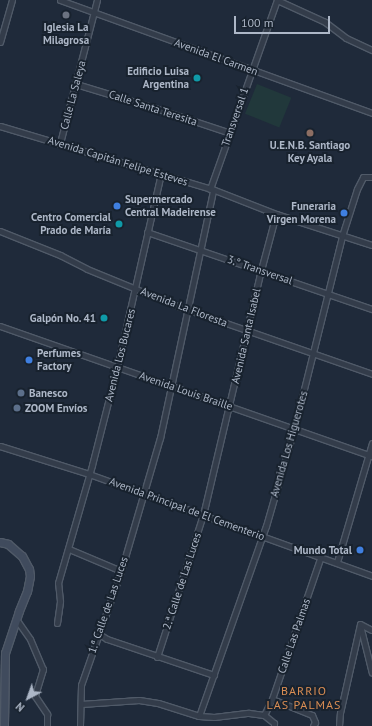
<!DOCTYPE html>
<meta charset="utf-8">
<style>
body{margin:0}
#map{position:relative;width:372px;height:726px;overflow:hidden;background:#1f2a3a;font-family:"PT Sans",sans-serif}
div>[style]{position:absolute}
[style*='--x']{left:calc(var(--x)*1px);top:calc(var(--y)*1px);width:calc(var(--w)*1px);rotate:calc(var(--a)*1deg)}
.green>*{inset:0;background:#21383b;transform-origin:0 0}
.roads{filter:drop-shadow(1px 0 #505a68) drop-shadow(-1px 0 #505a68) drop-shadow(0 1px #505a68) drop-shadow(0 -1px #505a68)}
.street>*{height:5px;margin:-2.5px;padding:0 2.5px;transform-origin:2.5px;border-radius:2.5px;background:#333c4a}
.secondary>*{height:7px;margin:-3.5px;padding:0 3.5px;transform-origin:3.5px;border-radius:3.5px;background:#404b5d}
.dots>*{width:11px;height:11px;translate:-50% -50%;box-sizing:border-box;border:2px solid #18222e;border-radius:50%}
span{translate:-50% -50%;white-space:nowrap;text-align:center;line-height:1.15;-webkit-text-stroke:4px #18222e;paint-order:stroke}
.poi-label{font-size:11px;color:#adb7c7;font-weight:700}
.right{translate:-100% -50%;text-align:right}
.left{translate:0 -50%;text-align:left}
.street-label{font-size:11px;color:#adb7c7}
.neighbourhood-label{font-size:12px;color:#db8e54;letter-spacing:1px}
.north{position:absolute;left:8px;top:678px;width:40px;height:40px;-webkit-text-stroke:3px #18222e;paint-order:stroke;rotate:221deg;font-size:11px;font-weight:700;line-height:16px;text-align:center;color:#adb7c7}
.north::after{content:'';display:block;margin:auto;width:14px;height:18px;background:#adb7c7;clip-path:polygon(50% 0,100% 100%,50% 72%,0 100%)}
.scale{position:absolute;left:234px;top:16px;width:96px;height:18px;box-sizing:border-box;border:2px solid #adb7c7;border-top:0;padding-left:5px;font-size:12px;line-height:14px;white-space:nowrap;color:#adb7c7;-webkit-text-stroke:3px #18222e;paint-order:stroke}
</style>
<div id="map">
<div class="green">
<div style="left:257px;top:84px;width:37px;height:32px;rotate:22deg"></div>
</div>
<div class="roads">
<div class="street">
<div style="--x:60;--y:0;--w:332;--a:19.9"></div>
<div style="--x:277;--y:0;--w:53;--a:24.6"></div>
<div style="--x:325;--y:22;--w:26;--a:37"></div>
<div style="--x:346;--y:38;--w:29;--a:25"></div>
<div style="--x:0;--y:42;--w:44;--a:-74.1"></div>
<div style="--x:76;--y:84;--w:83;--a:16.9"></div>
<div style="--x:155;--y:108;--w:79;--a:18.4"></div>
<div style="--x:0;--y:126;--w:221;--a:16.6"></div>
<div style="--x:212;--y:189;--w:69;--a:21.3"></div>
<div style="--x:276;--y:214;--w:101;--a:17.9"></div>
<div style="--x:60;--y:143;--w:148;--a:-75.5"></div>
<div style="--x:210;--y:189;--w:201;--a:-70.5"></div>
<div style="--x:0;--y:231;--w:65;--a:21.8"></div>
<div style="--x:60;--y:255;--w:30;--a:27"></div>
<div style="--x:87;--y:269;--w:100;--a:22.2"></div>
<div style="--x:180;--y:307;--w:203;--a:19.2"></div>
<div style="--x:147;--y:232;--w:238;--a:18.9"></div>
<div style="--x:0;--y:326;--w:394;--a:19.3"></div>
<div style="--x:0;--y:446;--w:93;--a:17.5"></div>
<div style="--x:89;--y:474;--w:301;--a:19.8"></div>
<div style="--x:69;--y:549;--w:56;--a:22.9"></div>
<div style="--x:337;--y:562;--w:124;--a:-73.6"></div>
<div style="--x:16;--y:619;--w:24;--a:55"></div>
<div style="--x:30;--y:639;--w:33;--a:67"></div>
<div style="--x:43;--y:669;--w:28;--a:107"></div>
<div style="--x:35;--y:696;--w:22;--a:56"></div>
<div style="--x:47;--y:714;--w:12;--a:90"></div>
<div style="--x:57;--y:623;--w:22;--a:-82"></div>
<div style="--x:60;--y:601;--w:18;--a:-96"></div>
<div style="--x:58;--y:583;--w:123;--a:-73.9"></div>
<div style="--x:92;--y:465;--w:101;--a:-75.7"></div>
<div style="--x:117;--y:367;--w:198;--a:-77.2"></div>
<div style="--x:360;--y:625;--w:49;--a:76"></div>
<div style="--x:99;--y:634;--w:9;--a:32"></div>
<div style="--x:107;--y:639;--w:113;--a:18.6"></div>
<div style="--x:157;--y:657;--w:149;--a:-72.1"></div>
<div style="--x:203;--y:515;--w:252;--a:-76.7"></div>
<div style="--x:261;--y:270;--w:58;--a:-75"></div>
<div style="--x:272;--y:699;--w:43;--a:21.8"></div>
<div style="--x:312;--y:715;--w:8;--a:67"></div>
<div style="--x:315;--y:722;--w:4;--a:117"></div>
<div style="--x:81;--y:704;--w:58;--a:-3.9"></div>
<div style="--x:139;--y:700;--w:19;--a:9"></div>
<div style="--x:158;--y:703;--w:43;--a:17.6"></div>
<div style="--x:199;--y:716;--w:15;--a:4"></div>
<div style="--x:214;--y:717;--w:35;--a:-7"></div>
<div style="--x:249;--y:713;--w:15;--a:8"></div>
<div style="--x:264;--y:715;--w:13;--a:39"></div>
<div style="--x:274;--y:723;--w:3;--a:90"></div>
<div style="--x:264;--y:715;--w:18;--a:-63"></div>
<div style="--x:272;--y:699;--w:151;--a:-71.1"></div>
<div style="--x:199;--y:716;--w:201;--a:-70.6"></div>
<div style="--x:266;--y:526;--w:101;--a:-73.9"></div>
<div style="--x:294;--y:429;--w:199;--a:-76"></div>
<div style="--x:342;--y:236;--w:49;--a:-72.3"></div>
<div style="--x:357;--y:189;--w:13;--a:-63"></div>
<div style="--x:363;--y:177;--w:9;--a:0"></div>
<div style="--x:80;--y:726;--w:41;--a:-88.6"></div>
<div style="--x:81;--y:685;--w:121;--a:-70.7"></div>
<div style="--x:121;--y:571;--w:139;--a:-73.7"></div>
<div style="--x:160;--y:438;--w:254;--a:-77.9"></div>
<div style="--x:339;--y:726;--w:13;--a:-86"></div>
<div style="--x:340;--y:713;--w:91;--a:-77.3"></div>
<div style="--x:360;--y:624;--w:13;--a:27"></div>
</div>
<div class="secondary">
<div style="--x:0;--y:542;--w:8;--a:14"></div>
<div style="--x:8;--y:544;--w:18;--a:41"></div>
<div style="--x:22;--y:556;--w:15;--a:62"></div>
<div style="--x:29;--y:569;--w:7;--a:82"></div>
<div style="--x:30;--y:576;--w:15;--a:101"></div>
<div style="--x:27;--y:591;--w:22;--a:112"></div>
<div style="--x:19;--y:611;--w:44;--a:108.4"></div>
<div style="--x:5;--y:653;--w:73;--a:90.8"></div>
</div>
</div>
<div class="dots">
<div style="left:66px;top:15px;background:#6b7280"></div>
<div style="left:197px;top:78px;background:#0f9aa8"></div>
<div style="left:310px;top:133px;background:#8d6e63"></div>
<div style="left:117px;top:206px;background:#3f7fe0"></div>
<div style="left:344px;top:213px;background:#3f7fe0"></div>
<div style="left:119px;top:224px;background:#0f9aa8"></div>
<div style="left:104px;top:318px;background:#0f9aa8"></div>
<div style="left:29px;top:360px;background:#3f7fe0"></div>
<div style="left:21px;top:393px;background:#5c6f8a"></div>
<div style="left:17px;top:408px;background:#5c6f8a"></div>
<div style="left:360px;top:550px;background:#3f7fe0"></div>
</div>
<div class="poi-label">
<span style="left:66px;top:34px">Iglesia La<br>Milagrosa</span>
<span class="right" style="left:189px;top:78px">Edificio Luisa<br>Argentina</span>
<span style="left:310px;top:152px">U.E.N.B. Santiago<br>Key Ayala</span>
<span class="left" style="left:125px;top:206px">Supermercado<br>Central Madeirense</span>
<span class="right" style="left:336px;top:213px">Funeraria<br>Virgen Morena</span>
<span class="right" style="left:111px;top:224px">Centro Comercial<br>Prado de María</span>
<span class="right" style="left:96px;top:318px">Galpón No. 41</span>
<span class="left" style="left:37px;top:360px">Perfumes<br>Factory</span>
<span class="left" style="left:29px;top:393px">Banesco</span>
<span class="left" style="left:25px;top:408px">ZOOM Envíos</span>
<span class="right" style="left:352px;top:550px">Mundo Total</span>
</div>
<div class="street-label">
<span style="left:216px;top:57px;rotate:20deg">Avenida El Carmen</span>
<span style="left:73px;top:95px;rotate:-75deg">Calle La Saleya</span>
<span style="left:153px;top:108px;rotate:18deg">Calle Santa Teresita</span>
<span style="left:235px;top:117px;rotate:-71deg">Transversal 1</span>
<span style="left:118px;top:161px;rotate:17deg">Avenida Capitán Felipe Esteves</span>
<span style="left:260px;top:270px;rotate:19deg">3.° Transversal</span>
<span style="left:184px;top:307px;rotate:21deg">Avenida La Floresta</span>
<span style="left:246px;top:336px;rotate:-77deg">Avenida Santa Isabel</span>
<span style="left:120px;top:355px;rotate:-76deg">Avenida Los Bucares</span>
<span style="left:186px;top:391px;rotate:19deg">Avenida Louis Braille</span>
<span style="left:289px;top:444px;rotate:-74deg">Avenida Los Higuerotes</span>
<span style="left:187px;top:509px;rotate:20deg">Avenida Principal de El Cementerio</span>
<span style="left:182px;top:581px;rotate:-72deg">2.ª Calle de Las Luces</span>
<span style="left:108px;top:605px;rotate:-71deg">1.ª Calle de Las Luces</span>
<span style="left:294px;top:636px;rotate:-71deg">Calle Las Palmas</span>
</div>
<div class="neighbourhood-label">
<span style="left:304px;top:698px">BARRIO<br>LAS PALMAS</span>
</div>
<div class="north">N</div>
<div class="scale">100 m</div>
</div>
